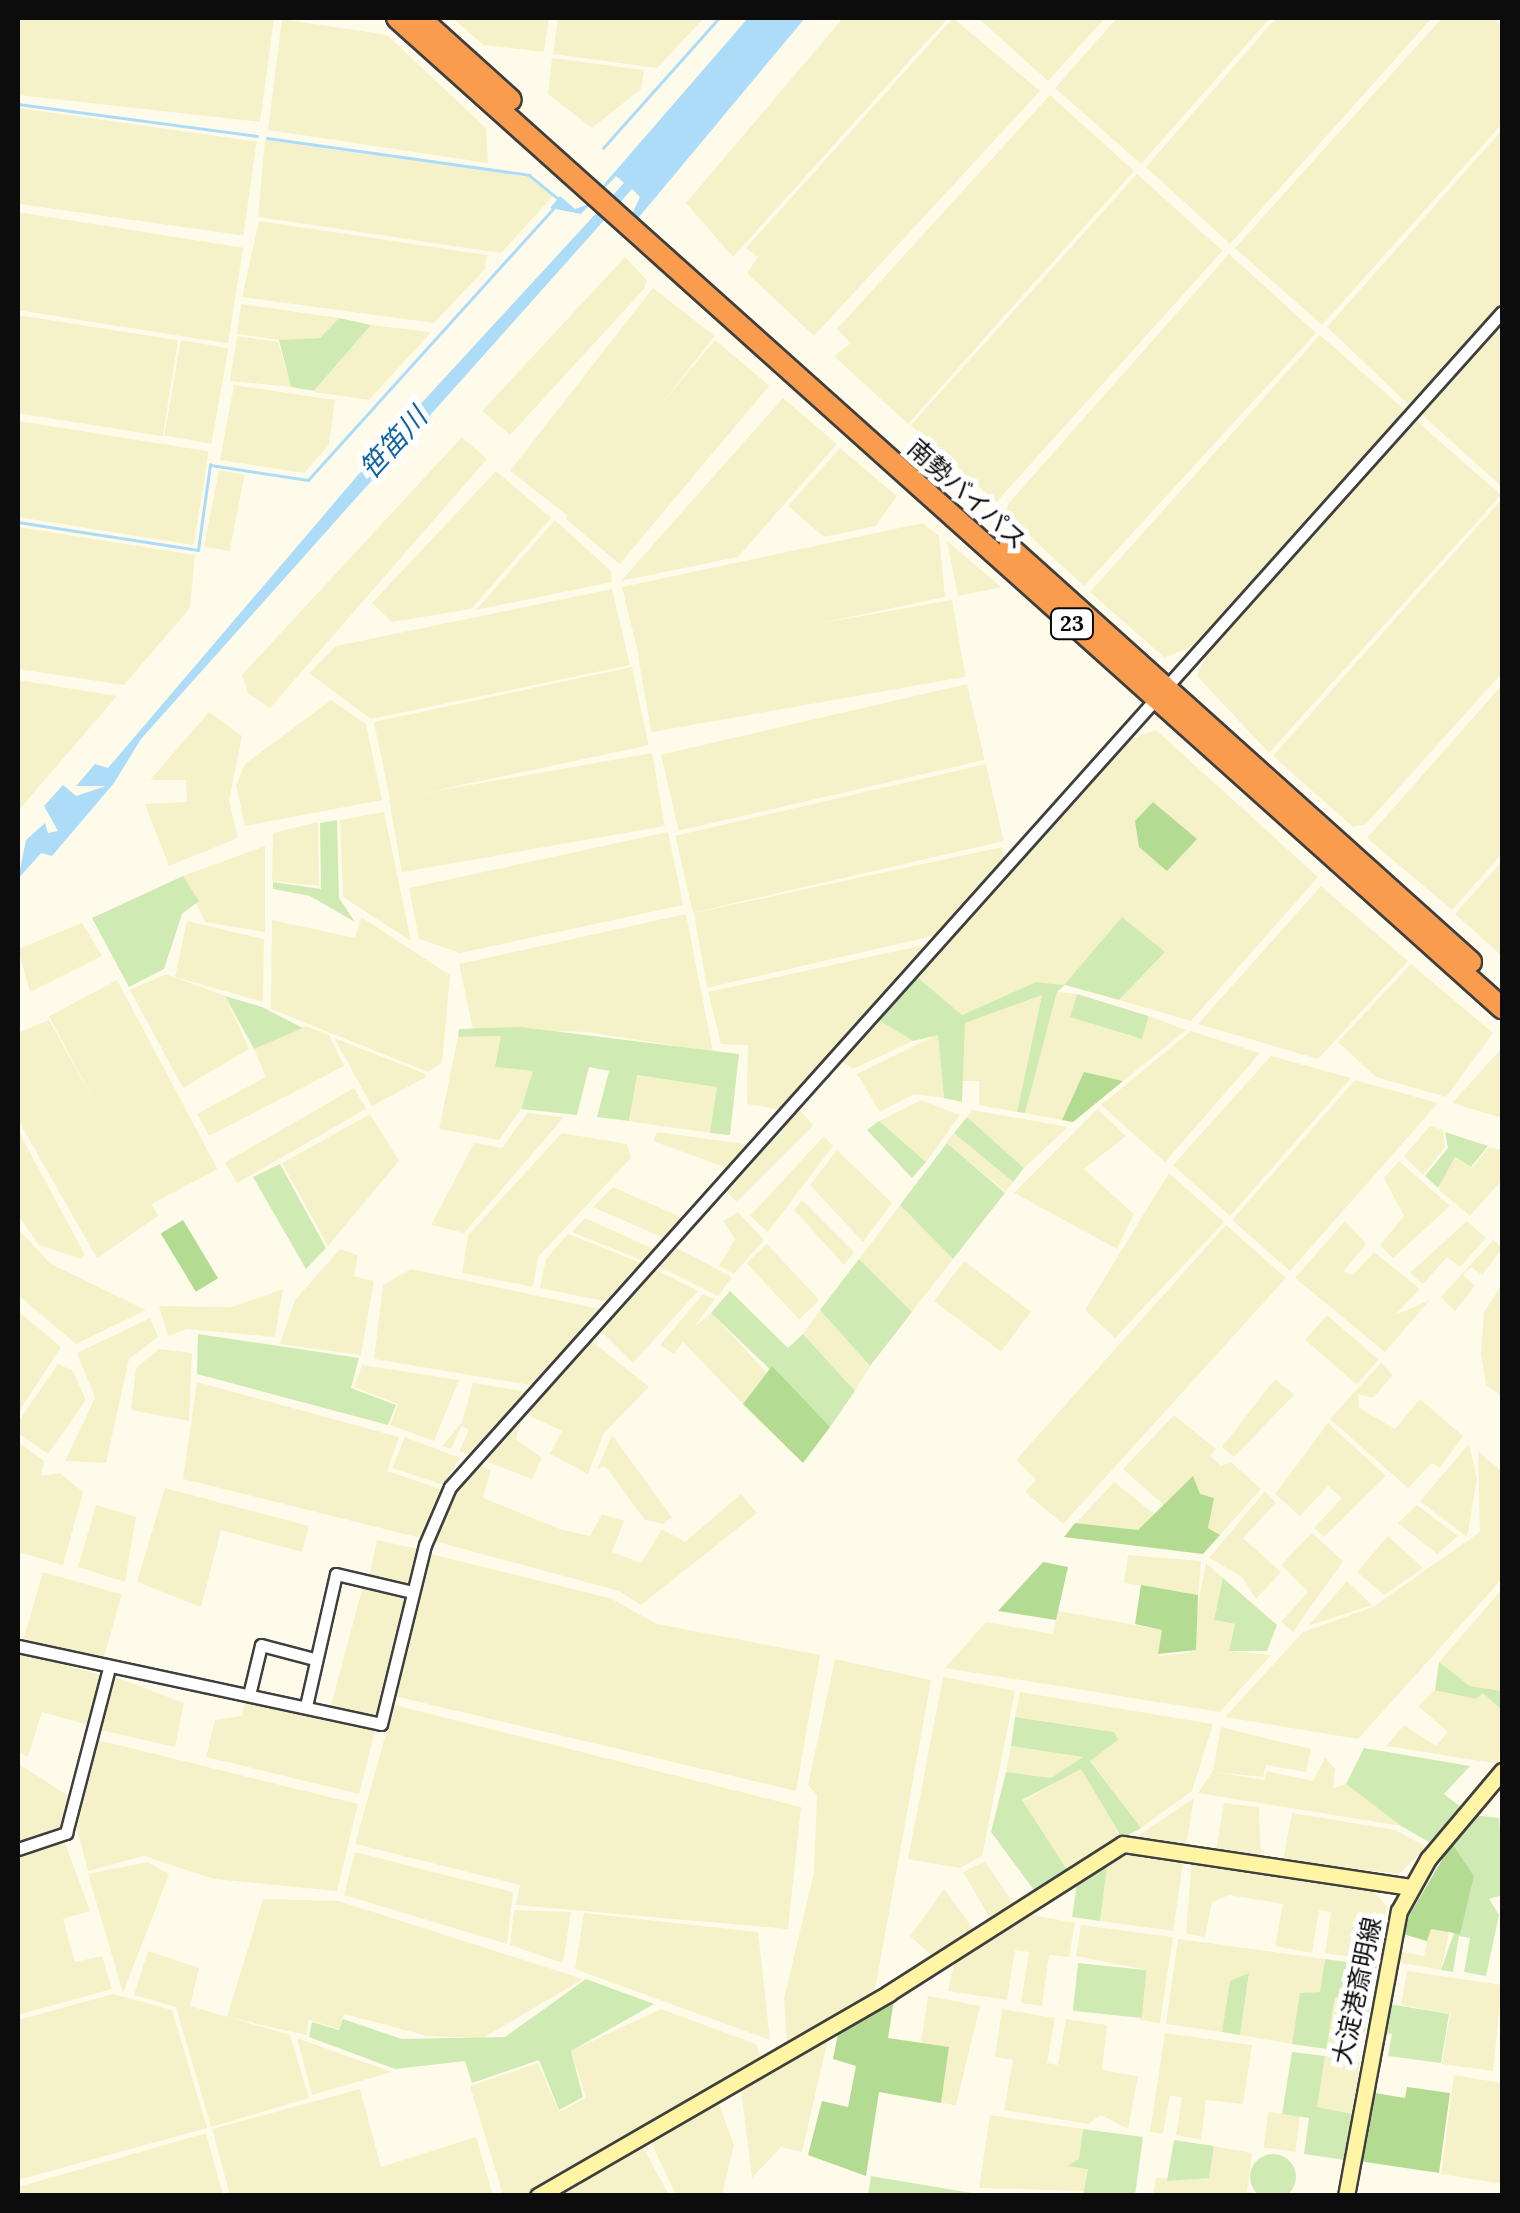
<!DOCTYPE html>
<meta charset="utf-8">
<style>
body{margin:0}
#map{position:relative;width:1520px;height:2213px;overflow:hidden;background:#fffbea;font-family:Lora,"Noto Sans JP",serif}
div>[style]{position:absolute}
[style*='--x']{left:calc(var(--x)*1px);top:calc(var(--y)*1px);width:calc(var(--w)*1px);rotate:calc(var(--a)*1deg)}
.farmland>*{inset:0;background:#f5f2ca;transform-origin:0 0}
.green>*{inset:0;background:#d0eab3;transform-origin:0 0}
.round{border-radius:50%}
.forest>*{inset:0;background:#b3db92;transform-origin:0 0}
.water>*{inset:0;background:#addcf8}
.stream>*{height:2.5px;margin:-1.25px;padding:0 1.25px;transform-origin:1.25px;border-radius:1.25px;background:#addcf8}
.roads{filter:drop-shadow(2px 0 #3f3f3f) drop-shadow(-2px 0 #3f3f3f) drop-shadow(0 2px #3f3f3f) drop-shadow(0 -2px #3f3f3f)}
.street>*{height:11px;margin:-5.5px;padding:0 5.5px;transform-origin:5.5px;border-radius:5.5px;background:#fff}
.secondary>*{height:15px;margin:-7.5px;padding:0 7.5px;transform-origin:7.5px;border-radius:7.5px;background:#fff5a5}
.highway>*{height:20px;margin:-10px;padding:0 10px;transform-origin:10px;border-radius:10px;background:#fa9c4e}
span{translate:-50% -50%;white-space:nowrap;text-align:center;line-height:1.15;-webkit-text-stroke:10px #fff;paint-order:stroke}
.shield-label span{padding:2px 8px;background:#fff;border:2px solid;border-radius:8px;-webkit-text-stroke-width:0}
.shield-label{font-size:22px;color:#0c0c0c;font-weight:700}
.street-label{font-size:25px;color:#0c0c0c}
.water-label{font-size:28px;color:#1163a1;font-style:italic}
.frame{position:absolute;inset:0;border:20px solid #0c0c0c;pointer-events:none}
</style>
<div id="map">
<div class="farmland">
<div style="clip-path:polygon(18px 18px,274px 19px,260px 122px,18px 95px)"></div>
<div style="clip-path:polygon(452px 18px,549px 18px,544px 52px,484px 45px)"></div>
<div style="clip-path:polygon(558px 18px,704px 18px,657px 68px,553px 54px)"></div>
<div style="clip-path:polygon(843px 18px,948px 18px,733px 257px,686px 203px)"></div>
<div style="clip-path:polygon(953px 18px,1040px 91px,814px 336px,747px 273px,758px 257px,746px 248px)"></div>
<div style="clip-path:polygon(978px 18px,1105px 18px,1048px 81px)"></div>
<div style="clip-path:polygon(1117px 18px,1270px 18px,1141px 164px,1055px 88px)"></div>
<div style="clip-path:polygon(1276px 18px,1432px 18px,1230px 244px,1146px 167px)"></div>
<div style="clip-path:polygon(1442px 18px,1493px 18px,1502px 26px,1502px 124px,1322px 325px,1235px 248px)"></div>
<div style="clip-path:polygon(282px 19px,387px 35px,486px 128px,488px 163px,268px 130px)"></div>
<div style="clip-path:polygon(552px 58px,644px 70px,641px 89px,592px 128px,548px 94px)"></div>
<div style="clip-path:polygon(1050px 95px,1134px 171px,908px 424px,834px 356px,851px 343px,837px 329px)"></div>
<div style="left:18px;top:108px;width:241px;height:95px;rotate:8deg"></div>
<div style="clip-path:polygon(1502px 130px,1502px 304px,1411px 407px,1327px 327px)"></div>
<div style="clip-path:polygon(265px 140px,528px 177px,553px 196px,501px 253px,258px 217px)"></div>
<div style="left:1137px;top:174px;width:115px;height:338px;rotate:42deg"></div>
<div style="left:18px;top:212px;width:228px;height:97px;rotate:9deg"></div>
<div style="clip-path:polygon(259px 221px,487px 255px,485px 269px,434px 323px,242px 297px)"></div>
<div style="clip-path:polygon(1229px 254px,1316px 333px,1084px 586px,1005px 513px,1009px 503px)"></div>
<div style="clip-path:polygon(625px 257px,647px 280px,644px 289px,510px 435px,482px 411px)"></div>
<div style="left:653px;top:288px;width:78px;height:232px;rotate:38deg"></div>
<div style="clip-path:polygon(241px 304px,339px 318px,320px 338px,281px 340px,237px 334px)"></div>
<div style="left:18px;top:315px;width:162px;height:97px;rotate:9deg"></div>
<div style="clip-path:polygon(1502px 317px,1502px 487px,1418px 411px)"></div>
<div style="clip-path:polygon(371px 325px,431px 332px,369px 400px,314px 392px)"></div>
<div style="clip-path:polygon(1320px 335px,1406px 411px,1197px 644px,1165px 658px,1090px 592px)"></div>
<div style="clip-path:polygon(237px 336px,278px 342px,291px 387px,230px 381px)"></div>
<div style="left:181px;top:340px;width:48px;height:97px;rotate:10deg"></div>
<div style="left:715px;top:340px;width:71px;height:233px;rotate:40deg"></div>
<div style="clip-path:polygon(234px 385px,335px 400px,329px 445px,304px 473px,220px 460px)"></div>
<div style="clip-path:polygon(783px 398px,837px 444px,738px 557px,621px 581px)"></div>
<div style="clip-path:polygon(1412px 417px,1501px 495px,1269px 753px,1197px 676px,1209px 649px)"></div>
<div style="left:18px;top:421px;width:193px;height:95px;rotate:9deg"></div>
<div style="clip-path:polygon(462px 437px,487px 459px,270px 708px,248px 693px,242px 675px)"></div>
<div style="clip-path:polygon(840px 448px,897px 496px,876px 526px,824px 537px,788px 506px)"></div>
<div style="left:219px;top:470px;width:26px;height:78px;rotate:11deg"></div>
<div style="clip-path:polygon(496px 471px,551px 518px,471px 609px,392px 622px,372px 603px)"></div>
<div style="clip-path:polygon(1502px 499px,1502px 673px,1366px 824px,1353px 827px,1273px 756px)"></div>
<div style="clip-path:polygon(555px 520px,611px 571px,612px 582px,476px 610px)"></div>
<div style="clip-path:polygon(923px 523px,939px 536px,945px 597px,640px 661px,622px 587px)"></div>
<div style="clip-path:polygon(18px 527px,195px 555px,190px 608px,124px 685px,18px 669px)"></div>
<div style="clip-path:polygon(947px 541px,1001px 587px,958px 596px)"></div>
<div style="clip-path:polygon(612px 589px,630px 665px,371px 719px,309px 673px,336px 646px)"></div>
<div style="left:952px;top:600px;width:78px;height:319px;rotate:80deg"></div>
<div style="left:632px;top:667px;width:80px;height:264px;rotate:78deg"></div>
<div style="clip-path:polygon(18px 680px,117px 696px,18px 811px)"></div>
<div style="left:967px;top:684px;width:78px;height:314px;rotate:77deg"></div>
<div style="clip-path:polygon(1502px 685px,1502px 854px,1452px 910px,1367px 838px)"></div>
<div style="clip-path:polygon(331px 700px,366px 724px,382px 800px,245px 826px,236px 785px,245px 764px)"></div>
<div style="clip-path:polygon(209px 712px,242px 736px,229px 801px,238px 838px,169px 866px,145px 804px,187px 802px,186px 780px,150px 780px)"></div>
<div style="clip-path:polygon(1156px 730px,1318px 877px,1191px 1021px,1119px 1000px,1165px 952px,1064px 985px,1036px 982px,962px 1015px,917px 977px,1123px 742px)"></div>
<div style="left:652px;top:753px;width:74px;height:267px;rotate:80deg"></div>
<div style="left:986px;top:764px;width:79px;height:319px;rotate:77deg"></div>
<div style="clip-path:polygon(384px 812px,411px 941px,343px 897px,340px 820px)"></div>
<div style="clip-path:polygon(318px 822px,319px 886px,272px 881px,273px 833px)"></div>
<div style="clip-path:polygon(668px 832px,683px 905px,460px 953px,419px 939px,409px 888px)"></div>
<div style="clip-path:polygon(265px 846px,265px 932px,205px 922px,183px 876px)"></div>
<div style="clip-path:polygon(1002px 847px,1005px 861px,937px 935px,707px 988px,694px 913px)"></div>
<div style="clip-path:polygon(1502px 861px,1502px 956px,1455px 914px)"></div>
<div style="clip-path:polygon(1321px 886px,1408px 961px,1318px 1059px,1198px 1024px)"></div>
<div style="clip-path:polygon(686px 914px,713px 1052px,588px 1032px,473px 1029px,459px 964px)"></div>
<div style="clip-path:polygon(361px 917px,450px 975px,442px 1063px,428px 1072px,271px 1009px,272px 920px,355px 938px)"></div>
<div style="clip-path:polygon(187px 921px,264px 939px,263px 1002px,175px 977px)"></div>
<div style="clip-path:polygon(82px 923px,102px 956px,30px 992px,18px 949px)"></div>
<div style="clip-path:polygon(924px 945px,783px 1110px,747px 1104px,748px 1045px,721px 1044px,708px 992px)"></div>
<div style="clip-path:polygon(1411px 964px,1493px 1033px,1446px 1097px,1376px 1077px,1338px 1042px)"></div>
<div style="clip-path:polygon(166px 974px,225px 996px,249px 1049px,183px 1088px,130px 990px)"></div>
<div style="left:117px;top:980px;width:214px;height:77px;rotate:62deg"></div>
<div style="clip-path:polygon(1057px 992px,1077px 994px,1070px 1017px,1137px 1038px,1149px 1016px,1186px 1030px,1123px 1081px,1084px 1072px,1062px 1120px,1025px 1113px)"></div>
<div style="clip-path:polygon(1042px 995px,1017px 1112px,979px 1105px,979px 1081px,961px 1081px,965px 1023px)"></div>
<div style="clip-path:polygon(877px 1019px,913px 1041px,853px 1069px,840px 1060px)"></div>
<div style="clip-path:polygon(49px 1020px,158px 1216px,97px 1258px,18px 1120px,18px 1033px)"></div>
<div style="clip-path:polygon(306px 1026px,329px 1035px,344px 1066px,209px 1136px,197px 1114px,266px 1077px,254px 1049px)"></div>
<div style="clip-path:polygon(1191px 1031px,1260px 1053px,1165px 1162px,1101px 1105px)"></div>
<div style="clip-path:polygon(938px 1034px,944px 1098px,914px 1094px,880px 1112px,857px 1074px)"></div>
<div style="clip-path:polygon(502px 1036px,534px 1071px,521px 1109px,499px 1140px,439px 1129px,458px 1037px)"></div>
<div style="clip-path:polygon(334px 1038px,423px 1073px,426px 1077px,372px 1106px)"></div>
<div style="clip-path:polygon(1500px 1050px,1502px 1118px,1452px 1103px)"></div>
<div style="clip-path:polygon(1271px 1056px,1351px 1078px,1230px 1216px,1173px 1165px)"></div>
<div style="left:636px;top:1075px;width:82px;height:47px;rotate:8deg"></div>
<div style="clip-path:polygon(1355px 1080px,1438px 1103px,1290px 1271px,1232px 1220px)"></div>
<div style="left:354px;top:1088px;width:24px;height:149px;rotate:60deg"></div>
<div style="clip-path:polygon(921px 1100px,960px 1115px,926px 1162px,879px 1121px)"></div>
<div style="left:796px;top:1107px;width:25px;height:109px;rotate:45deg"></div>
<div style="clip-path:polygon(1097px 1109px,1126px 1136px,1084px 1169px,1134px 1214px,1117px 1249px,1014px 1193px)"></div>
<div style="clip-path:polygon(972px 1110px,1068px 1127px,1024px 1168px,967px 1117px)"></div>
<div style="clip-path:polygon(527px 1113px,564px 1117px,464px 1233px,431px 1225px,474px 1143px,502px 1148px)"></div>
<div style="clip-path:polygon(370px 1114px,399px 1161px,328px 1246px,282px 1163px)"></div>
<div style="clip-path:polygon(1430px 1126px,1443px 1130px,1445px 1147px,1423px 1175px,1404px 1156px)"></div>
<div style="clip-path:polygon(18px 1130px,85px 1255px,81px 1259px,39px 1245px,18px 1215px)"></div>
<div style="clip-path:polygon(657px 1132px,752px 1145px,729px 1169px,653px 1141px)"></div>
<div style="clip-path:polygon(562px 1133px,627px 1144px,631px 1158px,538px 1257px,533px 1287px,462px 1273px,468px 1235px)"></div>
<div style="left:954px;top:1133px;width:77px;height:12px;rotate:40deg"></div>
<div style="clip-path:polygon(824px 1136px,833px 1146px,768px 1232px,750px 1216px)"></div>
<div style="clip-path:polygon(1489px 1147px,1502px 1150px,1502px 1180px,1470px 1216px,1439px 1190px,1442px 1177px,1455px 1158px,1472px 1168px)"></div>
<div style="clip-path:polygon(837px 1150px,892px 1203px,863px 1242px,810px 1185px)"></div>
<div style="clip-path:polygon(1399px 1161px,1450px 1206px,1393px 1258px,1380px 1245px,1404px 1216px,1384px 1178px)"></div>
<div style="clip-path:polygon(1169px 1173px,1224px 1222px,1115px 1338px,1085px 1310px)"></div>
<div style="clip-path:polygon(613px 1187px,685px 1219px,666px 1239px,593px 1207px)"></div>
<div style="clip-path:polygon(802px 1200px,854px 1252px,844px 1265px,794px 1210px)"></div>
<div style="clip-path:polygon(900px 1205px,953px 1259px,912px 1312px,859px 1259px)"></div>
<div style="clip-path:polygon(738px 1212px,764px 1240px,734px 1274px,719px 1266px,735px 1239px,723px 1221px)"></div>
<div style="clip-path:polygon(585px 1218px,656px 1250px,646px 1262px,572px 1232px)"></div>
<div style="clip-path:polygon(1345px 1221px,1366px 1244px,1343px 1272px,1353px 1275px,1374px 1252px,1420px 1289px,1395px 1315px,1430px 1300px,1385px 1352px,1295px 1278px)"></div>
<div style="clip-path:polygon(1467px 1221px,1486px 1238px,1460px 1267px,1447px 1257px,1423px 1284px,1410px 1273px)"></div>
<div style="clip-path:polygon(1226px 1225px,1286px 1278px,1063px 1524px,1025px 1492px,1036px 1480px,1016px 1460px)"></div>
<div style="clip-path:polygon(18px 1229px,51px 1264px,146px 1310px,76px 1344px,18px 1295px)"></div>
<div style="clip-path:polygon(568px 1234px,644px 1264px,608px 1302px,540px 1288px,546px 1259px)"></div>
<div style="clip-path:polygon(1493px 1240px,1502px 1248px,1482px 1275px,1471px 1267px,1463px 1275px,1475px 1286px,1455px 1311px,1441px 1297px)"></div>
<div style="left:767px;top:1244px;width:77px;height:28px;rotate:47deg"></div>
<div style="clip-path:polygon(673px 1246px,732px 1277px,718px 1296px,658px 1266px)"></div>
<div style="clip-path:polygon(340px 1249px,358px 1255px,354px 1276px,374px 1281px,361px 1355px,280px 1344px,295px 1300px)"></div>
<div style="left:964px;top:1261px;width:84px;height:50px;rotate:37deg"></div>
<div style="clip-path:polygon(653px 1268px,698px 1291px,633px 1363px,599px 1329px)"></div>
<div style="clip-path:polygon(411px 1269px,604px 1310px,530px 1385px,374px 1359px,383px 1285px)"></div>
<div style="clip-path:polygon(1502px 1284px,1502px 1397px,1486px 1385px,1481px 1354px,1484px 1312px)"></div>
<div style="clip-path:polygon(283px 1289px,275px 1337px,187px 1329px,168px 1336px,159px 1306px,232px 1307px)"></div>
<div style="clip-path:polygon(703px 1294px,715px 1299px,694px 1327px,711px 1313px,767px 1373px,743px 1404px,683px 1342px,674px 1354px,660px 1345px)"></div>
<div style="clip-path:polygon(820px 1310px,870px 1366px,855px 1391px,803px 1334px)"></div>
<div style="clip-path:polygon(18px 1311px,61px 1347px,18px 1413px)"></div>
<div style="left:1327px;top:1315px;width:68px;height:33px;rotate:41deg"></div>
<div style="clip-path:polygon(150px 1318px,158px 1337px,129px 1359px,106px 1463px,65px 1461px,95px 1398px,77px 1353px)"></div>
<div style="clip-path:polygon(589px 1339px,649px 1387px,604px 1433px,588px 1474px,550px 1454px,562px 1431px,530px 1416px,532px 1401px)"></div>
<div style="clip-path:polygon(159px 1349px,192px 1353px,189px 1421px,131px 1410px,136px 1368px)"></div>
<div style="clip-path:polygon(1381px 1363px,1393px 1375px,1373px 1398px,1358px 1394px,1359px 1408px,1395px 1429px,1420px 1399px,1463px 1436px,1440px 1468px,1432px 1463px,1408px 1488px,1330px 1419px)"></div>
<div style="clip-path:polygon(58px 1364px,73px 1371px,86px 1400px,48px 1454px,18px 1433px,18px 1422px)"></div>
<div style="clip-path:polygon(362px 1365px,459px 1380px,434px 1441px,390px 1425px,398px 1404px,354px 1387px)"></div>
<div style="clip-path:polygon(1275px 1379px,1294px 1395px,1234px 1457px,1222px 1447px)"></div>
<div style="clip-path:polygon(197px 1382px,399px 1437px,387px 1471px,443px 1490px,421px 1538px,183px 1479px)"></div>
<div style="clip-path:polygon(473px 1383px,528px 1392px,473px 1456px,459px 1451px,469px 1430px,462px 1426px,451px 1449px,442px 1446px,462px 1422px)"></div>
<div style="clip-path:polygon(525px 1407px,516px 1439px,542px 1458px,532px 1479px,480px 1459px)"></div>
<div style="clip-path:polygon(1174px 1415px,1216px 1449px,1210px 1456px,1221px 1466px,1231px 1462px,1261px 1489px,1220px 1535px,1208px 1528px,1193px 1477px,1167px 1508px,1123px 1469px)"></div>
<div style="clip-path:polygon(1328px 1423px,1386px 1476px,1324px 1537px,1314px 1528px,1342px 1498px,1328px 1486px,1300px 1516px,1275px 1494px)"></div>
<div style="clip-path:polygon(612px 1435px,672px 1517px,663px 1524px,645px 1520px,605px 1466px,597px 1469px)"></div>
<div style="clip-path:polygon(405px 1437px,460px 1458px,443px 1485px,392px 1468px)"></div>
<div style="clip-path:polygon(18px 1442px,44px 1461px,41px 1476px,60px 1473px,83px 1492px,63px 1565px,18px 1552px)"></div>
<div style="clip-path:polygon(1469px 1444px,1477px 1479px,1467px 1537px,1420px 1501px)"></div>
<div style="clip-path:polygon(1478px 1451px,1502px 1472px,1502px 1579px,1358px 1739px,1225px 1717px,1303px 1632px,1373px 1607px,1480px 1532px)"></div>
<div style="clip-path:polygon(476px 1465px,491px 1470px,483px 1498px,560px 1529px,590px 1536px,602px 1514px,624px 1521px,612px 1552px,641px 1563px,662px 1529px,685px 1542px,741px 1494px,757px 1513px,641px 1605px,619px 1591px,434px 1541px,453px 1491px)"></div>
<div style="clip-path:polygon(1114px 1482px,1157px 1516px,1138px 1530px,1076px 1523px)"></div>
<div style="clip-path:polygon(165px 1488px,309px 1526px,302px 1552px,221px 1530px,201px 1607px,137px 1582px)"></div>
<div style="clip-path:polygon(1265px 1491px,1276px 1503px,1243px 1538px,1281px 1572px,1256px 1599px,1242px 1577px,1209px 1558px)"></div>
<div style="clip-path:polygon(96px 1505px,136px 1517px,125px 1582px,78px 1567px)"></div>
<div style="clip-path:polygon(1417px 1505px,1458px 1536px,1437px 1554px,1398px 1523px)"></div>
<div style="clip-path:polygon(1312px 1533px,1343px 1561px,1293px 1632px,1281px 1622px,1308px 1592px,1281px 1565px)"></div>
<div style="clip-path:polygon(1388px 1536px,1423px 1568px,1384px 1595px,1357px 1572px)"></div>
<div style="left:377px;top:1540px;width:44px;height:38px;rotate:12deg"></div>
<div style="clip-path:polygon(431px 1554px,610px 1598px,657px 1624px,820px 1655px,796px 1791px,394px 1696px)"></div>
<div style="clip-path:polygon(1128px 1555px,1201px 1561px,1198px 1595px,1124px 1583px)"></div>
<div style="clip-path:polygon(1206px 1563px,1223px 1578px,1214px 1620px,1235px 1624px,1230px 1651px,1271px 1655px,1220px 1712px,945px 1668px,986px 1622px,1053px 1634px,1058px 1611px,1163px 1630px,1159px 1656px,1189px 1653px)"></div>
<div style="left:43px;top:1572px;width:82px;height:74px;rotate:16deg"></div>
<div style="clip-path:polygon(1347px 1581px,1372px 1605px,1308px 1626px)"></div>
<div style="left:363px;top:1586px;width:48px;height:124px;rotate:15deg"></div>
<div style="clip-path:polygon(1502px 1589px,1502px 1691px,1470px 1686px,1439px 1662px)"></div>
<div style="clip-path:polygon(18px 1652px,100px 1675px,88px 1725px,42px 1712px,28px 1757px,18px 1752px)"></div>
<div style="clip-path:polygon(835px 1659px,931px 1680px,874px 1995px,787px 2044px,784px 1999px,814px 1872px,817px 1795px,808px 1785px)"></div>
<div style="clip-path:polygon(115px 1677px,184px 1703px,175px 1747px,96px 1729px)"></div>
<div style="clip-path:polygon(943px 1677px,1015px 1691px,982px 1856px,960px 1868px,908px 1859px)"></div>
<div style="clip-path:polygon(1435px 1690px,1483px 1692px,1502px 1710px,1499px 1764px,1386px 1746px,1404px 1725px,1436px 1746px,1448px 1732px,1418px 1706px)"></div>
<div style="clip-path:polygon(1020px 1692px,1213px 1724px,1192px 1791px,1141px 1828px,1090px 1760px,1117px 1740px,1114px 1732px,1015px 1717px)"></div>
<div style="clip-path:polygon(246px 1697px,376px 1727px,359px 1794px,206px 1757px,215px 1720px,242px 1716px)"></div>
<div style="clip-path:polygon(394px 1705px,801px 1807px,788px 1929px,516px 1905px,520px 1885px,355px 1844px)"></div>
<div style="clip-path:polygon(1221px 1727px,1311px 1749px,1306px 1772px,1266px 1765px,1263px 1777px,1214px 1772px,1264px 1780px,1267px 1771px,1313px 1781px,1325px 1758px,1335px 1768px,1333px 1788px,1346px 1784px,1401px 1826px,1198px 1793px,1213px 1771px)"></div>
<div style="clip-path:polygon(94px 1739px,358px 1804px,337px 1891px,214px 1879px,144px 1856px,88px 1871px,76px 1825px)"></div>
<div style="clip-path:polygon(1011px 1746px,1084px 1757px,1051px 1778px,1006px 1772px)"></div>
<div style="clip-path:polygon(19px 1764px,70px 1797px,58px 1831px,18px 1846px)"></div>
<div style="left:1081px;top:1768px;width:81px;height:67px;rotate:60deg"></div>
<div style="clip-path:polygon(1194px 1799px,1186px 1846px,1135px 1838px,1186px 1803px)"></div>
<div style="clip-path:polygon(1224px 1803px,1259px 1807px,1261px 1858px,1216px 1850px)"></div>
<div style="clip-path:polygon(1292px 1813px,1395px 1830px,1427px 1847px,1399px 1874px,1283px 1861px)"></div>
<div style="clip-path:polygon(64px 1840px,90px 1911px,63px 1919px,75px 1962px,102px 1956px,112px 1989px,18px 2015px,18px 1852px)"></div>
<div style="clip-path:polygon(1127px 1849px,1184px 1856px,1173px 1931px,1100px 1921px,1108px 1859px)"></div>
<div style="clip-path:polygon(355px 1852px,513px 1892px,507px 1944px,344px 1895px)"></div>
<div style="clip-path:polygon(1192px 1857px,1372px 1889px,1387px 1907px,1376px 1960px,1359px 1958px,1366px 1921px,1357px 1919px,1351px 1957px,1325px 1953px,1331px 1912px,1319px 1910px,1312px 1953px,1275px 1946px,1283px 1904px,1229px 1895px,1212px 1902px,1205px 1937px,1186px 1934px)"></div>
<div style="clip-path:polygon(985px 1861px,1014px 1904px,991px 1920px,963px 1872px)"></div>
<div style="clip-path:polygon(147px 1862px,169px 1874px,123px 1993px,88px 1874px)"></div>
<div style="clip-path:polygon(944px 1889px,974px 1930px,932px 1956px,910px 1936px)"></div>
<div style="clip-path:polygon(263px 1899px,339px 1901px,583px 1979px,483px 2038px,428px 2036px,344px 2014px,340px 2029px,309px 2020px,306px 2035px,227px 2017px)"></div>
<div style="clip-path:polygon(514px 1910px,571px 1912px,563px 1963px,510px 1945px)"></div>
<div style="clip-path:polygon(584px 1913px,758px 1932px,770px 2040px,575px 1969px)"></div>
<div style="clip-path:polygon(1023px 1913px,1075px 1923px,1069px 1957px,1049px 1955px,1042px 2006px,1021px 2003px,1029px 1952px,1015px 1950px,1007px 2000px,948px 1991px,955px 1960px)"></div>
<div style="clip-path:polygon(1081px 1925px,1173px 1937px,1160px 2023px,1140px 2020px,1147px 1970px,1076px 1956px)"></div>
<div style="clip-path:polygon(1430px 1929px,1449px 1932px,1441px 1970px,1391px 1961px,1394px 1950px,1424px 1956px)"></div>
<div style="clip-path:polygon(1178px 1939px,1325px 1959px,1320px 1992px,1300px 1994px,1292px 2044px,1240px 2035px,1249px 1975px,1230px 1981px,1222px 2032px,1166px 2024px)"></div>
<div style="clip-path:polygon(148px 1951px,199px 1968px,190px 2006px,290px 2035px,309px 2098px,211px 2127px,176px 2007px,134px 1995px)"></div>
<div style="clip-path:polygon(1407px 1971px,1502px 1985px,1493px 2071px,1442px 2064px,1450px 2014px,1401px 2005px)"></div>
<div style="clip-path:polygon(113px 1994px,172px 2010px,207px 2128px,18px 2180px,18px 2020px)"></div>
<div style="clip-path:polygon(928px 1996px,980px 2006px,956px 2105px,941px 2103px,949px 2048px,921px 2043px)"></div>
<div style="left:1334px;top:1997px;width:20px;height:53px;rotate:9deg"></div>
<div style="clip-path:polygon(661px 2009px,756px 2044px,762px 2061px,526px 2195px,503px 2195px,470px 2086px,538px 2063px,559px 2112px,586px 2098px,571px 2051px)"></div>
<div style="clip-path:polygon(1002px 2009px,1055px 2018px,1047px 2063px,1058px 2065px,1066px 2019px,1107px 2025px,1102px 2070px,1138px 2076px,1128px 2129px,1101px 2115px,1088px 2124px,1004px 2110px,1013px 2060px,995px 2057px)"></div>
<div style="clip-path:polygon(1165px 2033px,1252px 2045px,1243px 2104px,1206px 2100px,1201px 2140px,1176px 2135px,1182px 2097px,1170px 2096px,1163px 2134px,1150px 2132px)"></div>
<div style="clip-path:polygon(829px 2035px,802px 2152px,781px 2147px,752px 2178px,741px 2090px)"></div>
<div style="clip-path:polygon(297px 2038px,392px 2072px,312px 2095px)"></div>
<div style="left:1325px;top:2056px;width:36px;height:53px;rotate:10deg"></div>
<div style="clip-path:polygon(1454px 2075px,1502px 2083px,1502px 2184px,1441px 2174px)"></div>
<div style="clip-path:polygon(360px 2089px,381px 2167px,476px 2137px,493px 2195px,230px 2195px,212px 2129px)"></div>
<div style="clip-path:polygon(718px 2101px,734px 2145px,722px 2195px,676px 2195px,650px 2140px)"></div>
<div style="left:1268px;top:2112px;width:32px;height:36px;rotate:7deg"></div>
<div style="clip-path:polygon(990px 2115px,1083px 2129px,1079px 2160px,1068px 2166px,1088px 2168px,1084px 2191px,979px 2188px)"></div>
<div style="clip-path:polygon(206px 2133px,223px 2195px,18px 2195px,18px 2187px)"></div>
<div style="clip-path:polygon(641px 2144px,669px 2195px,549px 2196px)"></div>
<div style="clip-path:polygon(1214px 2146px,1252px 2153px,1247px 2192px,1273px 2195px,1153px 2196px,1156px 2178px,1209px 2178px)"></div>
</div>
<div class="green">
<div style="clip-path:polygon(339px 318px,371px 325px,314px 391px,291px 387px,279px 340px,320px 338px)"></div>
<div style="clip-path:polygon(337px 820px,339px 898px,355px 922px,310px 896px,273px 889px,273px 882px,321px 889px,320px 823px)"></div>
<div style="clip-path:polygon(183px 876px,199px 901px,182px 914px,164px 969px,129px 987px,92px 918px)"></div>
<div style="clip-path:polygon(1122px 917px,1165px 952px,1119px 1000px,1065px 985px,1057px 992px,1025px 1113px,1017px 1112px,1042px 995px,965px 1023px,962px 1102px,944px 1098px,938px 1035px,913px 1041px,877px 1019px,917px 977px,962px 1015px,1036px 982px,1064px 985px)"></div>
<div style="left:1077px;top:994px;width:75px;height:24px;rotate:17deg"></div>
<div style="clip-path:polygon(225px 996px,262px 1007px,303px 1028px,254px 1049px)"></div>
<div style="clip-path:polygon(520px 1027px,739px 1054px,730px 1135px,710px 1133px,717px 1087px,637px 1075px,629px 1121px,597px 1117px,609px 1071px,589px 1067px,577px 1115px,521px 1109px,533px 1071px,495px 1067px,501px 1036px,458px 1037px,459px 1029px)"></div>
<div style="clip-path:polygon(967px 1117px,1024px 1168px,1013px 1182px,954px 1133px)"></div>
<div style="clip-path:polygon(879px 1121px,926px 1162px,912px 1178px,867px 1130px)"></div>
<div style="clip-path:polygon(1445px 1132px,1488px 1146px,1471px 1167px,1455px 1157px,1438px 1188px,1425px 1176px,1448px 1148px)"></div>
<div style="clip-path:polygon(947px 1143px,1005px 1193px,953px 1259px,900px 1205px)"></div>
<div style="clip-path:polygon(280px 1164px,326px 1248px,306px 1269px,253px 1177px)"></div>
<div style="clip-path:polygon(859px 1259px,912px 1312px,870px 1366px,820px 1310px)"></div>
<div style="clip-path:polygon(730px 1291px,788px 1348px,803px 1334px,855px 1391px,830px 1427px,711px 1313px)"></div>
<div style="clip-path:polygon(198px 1334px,359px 1358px,351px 1388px,396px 1405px,388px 1425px,197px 1374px)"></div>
<div style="clip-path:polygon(1223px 1578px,1277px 1625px,1267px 1651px,1229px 1651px,1235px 1624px,1214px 1620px)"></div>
<div style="clip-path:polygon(1439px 1662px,1470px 1686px,1502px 1691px,1502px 1710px,1483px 1693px,1476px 1699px,1435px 1690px)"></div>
<div style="clip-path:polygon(1015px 1717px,1114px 1732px,1118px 1740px,1090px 1761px,1141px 1828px,1122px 1838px,1081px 1769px,1022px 1800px,1067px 1870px,1034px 1890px,991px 1832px,1006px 1772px,1051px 1778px,1083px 1757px,1011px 1746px)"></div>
<div style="clip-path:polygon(1364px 1748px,1470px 1766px,1444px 1794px,1462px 1808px,1429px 1842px,1401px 1826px,1346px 1784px)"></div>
<div style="clip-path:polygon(1475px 1815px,1499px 1818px,1502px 1853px,1502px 1895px,1489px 1899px,1499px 1915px,1486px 1976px,1464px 1972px,1470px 1938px,1459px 1936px,1453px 1972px,1441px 1970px,1474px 1876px,1452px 1843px)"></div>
<div style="clip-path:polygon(1108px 1859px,1100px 1921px,1072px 1917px,1078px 1877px)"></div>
<div style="clip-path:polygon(1325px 1959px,1377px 1966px,1363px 2042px,1348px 2041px,1354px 2000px,1335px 1997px,1326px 2049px,1292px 2044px,1300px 1993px,1320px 1992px)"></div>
<div style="left:1078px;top:1963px;width:69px;height:48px;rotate:6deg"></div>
<div style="clip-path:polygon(1249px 1973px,1240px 2035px,1222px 2032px,1230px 1981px)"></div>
<div style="clip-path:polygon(586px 1979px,654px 2004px,571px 2051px,583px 2097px,559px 2110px,539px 2060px,472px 2083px,465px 2061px,395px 2069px,309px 2037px,312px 2022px,339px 2030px,343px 2019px,402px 2039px,505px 2037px)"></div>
<div style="clip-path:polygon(1383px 2003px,1449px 2014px,1441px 2063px,1388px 2056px,1392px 2034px,1378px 2032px)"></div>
<div style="clip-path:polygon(1292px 2052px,1325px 2056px,1317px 2107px,1352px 2114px,1345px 2160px,1304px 2154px,1309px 2118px,1282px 2114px)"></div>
<div style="clip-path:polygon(1083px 2129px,1143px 2137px,1135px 2195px,1083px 2195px,1088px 2169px,1067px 2166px,1079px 2159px)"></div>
<div style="clip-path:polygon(1174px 2140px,1214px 2146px,1209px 2178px,1167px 2181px)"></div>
<div class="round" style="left:1250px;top:2154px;width:46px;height:46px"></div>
<div style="clip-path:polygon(871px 2176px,977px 2194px,977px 2195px,868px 2195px)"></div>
</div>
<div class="forest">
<div style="clip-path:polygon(1153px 802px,1197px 839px,1167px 871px,1139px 847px,1135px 821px)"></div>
<div style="clip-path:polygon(1084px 1072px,1123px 1081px,1073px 1122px,1062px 1120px)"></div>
<div style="left:183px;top:1220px;width:68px;height:26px;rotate:59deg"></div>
<div style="clip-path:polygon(772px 1366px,830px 1427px,803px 1463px,743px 1404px)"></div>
<div style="clip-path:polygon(1193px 1476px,1200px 1494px,1214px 1498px,1208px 1528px,1220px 1535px,1203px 1554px,1064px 1537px,1075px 1523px,1138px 1530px)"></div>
<div style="clip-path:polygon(1043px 1562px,1068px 1567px,1056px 1620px,998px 1611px)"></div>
<div style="clip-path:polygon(1141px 1585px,1198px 1595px,1196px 1650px,1158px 1654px,1162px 1630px,1135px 1624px)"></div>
<div style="clip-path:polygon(1452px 1843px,1474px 1876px,1460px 1934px,1431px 1929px,1427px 1941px,1399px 1933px)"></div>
<div style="clip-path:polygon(894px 2000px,888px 2038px,949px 2047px,941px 2103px,879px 2092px,866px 2176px,808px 2155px,822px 2101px,848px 2107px,856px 2066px,833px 2059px,838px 2033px)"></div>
<div style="clip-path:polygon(1407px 2087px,1450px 2093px,1439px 2173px,1359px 2161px,1369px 2092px,1405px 2098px)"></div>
</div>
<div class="water">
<div style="clip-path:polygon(748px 18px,805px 18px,620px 240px,640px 197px,632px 189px,141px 739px,114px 783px,52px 856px,41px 853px,18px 879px,26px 840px,45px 823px,48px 833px,58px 831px,44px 806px,63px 785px,76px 796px,106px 786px,76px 786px,95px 764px,108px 768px,393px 434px,624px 183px,616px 176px,581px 214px,550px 208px,560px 196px,575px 209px,586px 205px)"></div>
</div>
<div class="stream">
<div style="--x:1500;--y:18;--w:3;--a:45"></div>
<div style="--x:18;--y:104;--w:241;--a:7.6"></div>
<div style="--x:267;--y:138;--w:265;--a:8"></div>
<div style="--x:529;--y:175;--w:38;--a:39"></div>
<div style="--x:603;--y:148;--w:174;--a:-48.3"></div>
<div style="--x:18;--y:522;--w:182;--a:8.8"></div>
<div style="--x:198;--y:550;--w:86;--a:-82"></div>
<div style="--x:210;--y:465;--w:99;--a:8.7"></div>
<div style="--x:308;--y:480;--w:365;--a:-47.9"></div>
</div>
<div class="roads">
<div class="street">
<div style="--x:18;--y:1646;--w:371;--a:12.1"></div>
<div style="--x:381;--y:1724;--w:184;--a:-76.2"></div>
<div style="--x:425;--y:1545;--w:63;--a:-66.7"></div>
<div style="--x:450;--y:1487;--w:1577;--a:-48.16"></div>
<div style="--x:249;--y:1695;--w:51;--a:-76.5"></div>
<div style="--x:261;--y:1645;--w:55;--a:14.8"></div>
<div style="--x:306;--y:1706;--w:135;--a:-77.2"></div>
<div style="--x:336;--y:1574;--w:79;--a:13.2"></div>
<div style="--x:18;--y:1849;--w:51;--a:-18.4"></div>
<div style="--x:66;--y:1833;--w:166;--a:-75.4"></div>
</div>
<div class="secondary">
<div style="--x:538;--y:2196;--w:405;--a:-30"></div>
<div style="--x:889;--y:1993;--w:277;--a:-32.5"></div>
<div style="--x:1123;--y:1844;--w:290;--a:8.5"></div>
<div style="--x:1346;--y:2196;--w:290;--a:-79.5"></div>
<div style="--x:1399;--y:1911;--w:60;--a:-60.9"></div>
<div style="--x:1428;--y:1859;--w:115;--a:-49.9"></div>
</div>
<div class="highway">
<div style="--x:397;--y:18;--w:1484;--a:41.86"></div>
<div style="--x:420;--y:18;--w:122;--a:42"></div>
<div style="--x:1009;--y:547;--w:621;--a:41.93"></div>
</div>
</div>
<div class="shield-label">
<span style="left:1072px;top:624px">23</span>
</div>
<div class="street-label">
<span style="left:967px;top:494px;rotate:42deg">南勢バイパス</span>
<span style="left:1357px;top:1991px;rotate:-78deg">大淀港斎明線</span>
</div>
<div class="water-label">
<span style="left:393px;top:443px;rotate:-48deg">笹笛川</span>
</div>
<div class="frame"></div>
</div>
